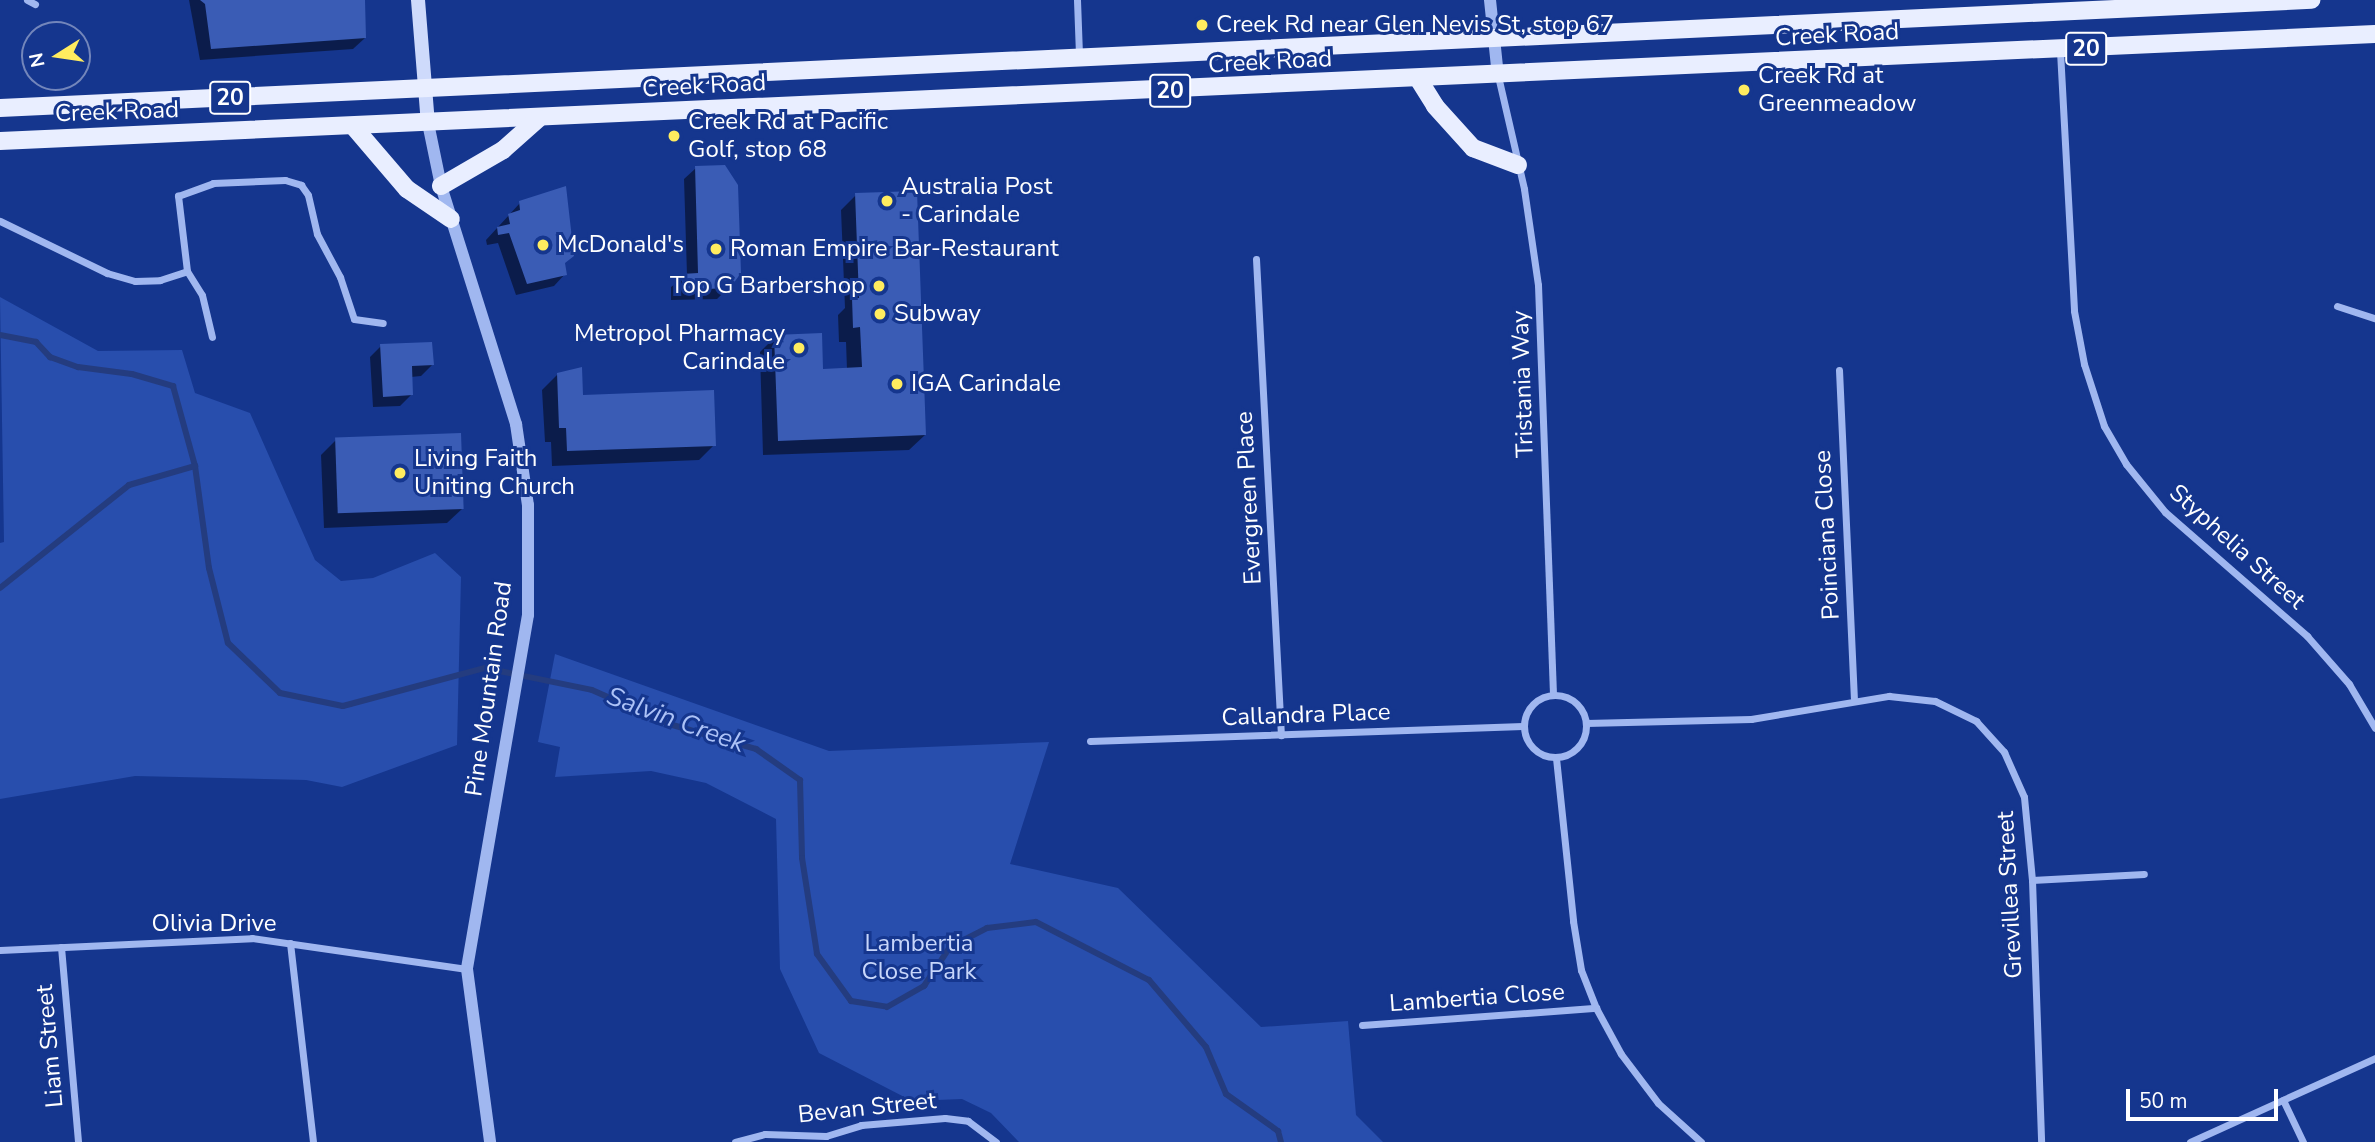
<!DOCTYPE html>
<style>
body{margin:0}
#map{position:relative;width:2375px;height:1142px;overflow:hidden;background:#15368e;font-family:"Nunito Sans",sans-serif}
div>[style]{position:absolute}
[style*='--x']{left:calc(var(--x)*1px);top:calc(var(--y)*1px);width:calc(var(--w)*1px);rotate:calc(var(--a)*1deg)}
.green>*{inset:0;background:#284ead}
.shadow>*{inset:0;background:#0007}
.stream>*{height:6px;margin:-3px;padding:0 3px;transform-origin:3px;border-radius:3px;background:#243c7f}
.building>*{inset:0;background:#3a5cb5;transform-origin:0 0}
.minor>*{height:7px;margin:-3.5px;padding:0 3.5px;transform-origin:3.5px;border-radius:3.5px;background:#a0b7f0}
.minor>.ring{margin:-3.5px;padding:0;box-sizing:content-box;background:none;border:7px solid #a0b7f0;border-radius:50%}
.tertiary>*{height:12px;margin:-6px;padding:0 6px;transform-origin:6px;border-radius:6px;background:#a0b7f0}
.secondary>*{height:14px;margin:-7px;padding:0 7px;transform-origin:7px;border-radius:7px;background:#cedafb}
.primary>*{height:18px;margin:-9px;padding:0 9px;transform-origin:9px;border-radius:9px;background:#e9eeff}
.dots>*{width:19px;height:19px;translate:-50% -50%;box-sizing:border-box;border:4px solid #15368e;border-radius:50%}
span{translate:-50% -50%;white-space:nowrap;text-align:center;line-height:1.15;-webkit-text-stroke:6px #15368e;paint-order:stroke}
.shield-label span{padding:2px 5px;background:#15368e;border:2px solid;border-radius:5px;-webkit-text-stroke-width:0}
.shield-label{font-size:23px;color:#fff;font-weight:700}
.poi-label{font-size:24px;color:#fff}
.left{translate:0 -50%;text-align:left}
.right{translate:-100% -50%;text-align:right}
.street-label{font-size:24px;color:#fff}
.park-label{font-size:24px;color:#c7d6fb}
.water-label{font-size:26px;color:#acc2f7;font-style:italic}
.north{position:absolute;left:21px;top:21px;width:70px;height:70px;box-sizing:border-box;background:#15368e;border:2px solid #7386bb;border-radius:50%;rotate:258deg;font-size:19px;font-weight:700;line-height:28px;text-align:center;color:#fff}
.north::after{content:'';display:block;margin:auto;width:24px;height:32px;background:#ffec5f;clip-path:polygon(50% 0,100% 100%,50% 72%,0 100%)}
.scale{position:absolute;left:2126px;top:1089px;width:152px;height:32px;box-sizing:border-box;border:4px solid #fff;border-top:0;padding-left:9px;font-size:21px;line-height:24px;white-space:nowrap;color:#fff;-webkit-text-stroke:5px #15368e;paint-order:stroke}
</style>
<div id="map">
<div class="green">
<div style="clip-path:polygon(0 297px,98px 351px,182px 350px,195px 393px,250px 413px,315px 560px,341px 581px,373px 578px,435px 553px,461px 577px,457px 745px,342px 787px,306px 780px,135px 776px,0 799px,0 543px,4px 542px)"></div>
<div style="clip-path:polygon(555px 654px,829px 751px,1049px 742px,1010px 864px,1118px 888px,1261px 1027px,1348px 1021px,1356px 1115px,1383px 1142px,1019px 1142px,991px 1113px,962px 1099px,912px 1101px,819px 1053px,780px 969px,776px 819px,706px 783px,651px 771px,555px 777px,560px 747px,538px 742px)"></div>
</div>
<div class="shadow">
<div style="clip-path:polygon(189px 0,363px 0,365px 38px,353px 49px,200px 60px)"></div>
<div style="clip-path:polygon(696px 168px,729px 287px,717px 299px,671px 300px,671px 287px,687px 275px,684px 179px)"></div>
<div style="clip-path:polygon(856px 195px,925px 435px,909px 450px,763px 455px,760px 352px,775px 337px,822px 371px,847px 370px,846px 342px,839px 342px,838px 315px,845px 308px,841px 210px)"></div>
<div style="clip-path:polygon(520px 203px,564px 264px,565px 274px,554px 286px,516px 295px,498px 243px,487px 245px,486px 240px)"></div>
<div style="clip-path:polygon(381px 346px,432px 365px,421px 376px,411px 377px,412px 394px,400px 406px,373px 407px,370px 357px)"></div>
<div style="clip-path:polygon(580px 369px,581px 397px,714px 445px,699px 460px,552px 466px,551px 442px,545px 442px,542px 390px,558px 374px)"></div>
<div style="clip-path:polygon(336px 440px,463px 508px,447px 523px,324px 528px,321px 455px)"></div>
</div>
<div class="stream">
<div style="--x:0;--y:335;--w:37;--a:11"></div>
<div style="--x:36;--y:342;--w:21;--a:47"></div>
<div style="--x:50;--y:357;--w:30;--a:20"></div>
<div style="--x:78;--y:367;--w:54;--a:7.4"></div>
<div style="--x:132;--y:374;--w:43;--a:16.3"></div>
<div style="--x:173;--y:386;--w:83;--a:74.6"></div>
<div style="--x:195;--y:466;--w:103;--a:82.2"></div>
<div style="--x:209;--y:568;--w:77;--a:75.8"></div>
<div style="--x:228;--y:643;--w:72;--a:43.9"></div>
<div style="--x:280;--y:693;--w:64;--a:11.7"></div>
<div style="--x:343;--y:706;--w:147;--a:-15"></div>
<div style="--x:485;--y:668;--w:109;--a:11.6"></div>
<div style="--x:592;--y:690;--w:84;--a:23.8"></div>
<div style="--x:669;--y:724;--w:91;--a:16"></div>
<div style="--x:756;--y:749;--w:54;--a:35.2"></div>
<div style="--x:800;--y:780;--w:78;--a:88.5"></div>
<div style="--x:802;--y:858;--w:97;--a:81.1"></div>
<div style="--x:817;--y:954;--w:58;--a:54.1"></div>
<div style="--x:851;--y:1001;--w:36;--a:9"></div>
<div style="--x:887;--y:1007;--w:43;--a:-29.6"></div>
<div style="--x:924;--y:986;--w:47;--a:-56.3"></div>
<div style="--x:950;--y:947;--w:42;--a:-27.2"></div>
<div style="--x:987;--y:928;--w:49;--a:-7"></div>
<div style="--x:1036;--y:922;--w:127;--a:27.2"></div>
<div style="--x:1149;--y:980;--w:88;--a:49.6"></div>
<div style="--x:1206;--y:1047;--w:51;--a:66.9"></div>
<div style="--x:1226;--y:1094;--w:64;--a:35.4"></div>
<div style="--x:1278;--y:1131;--w:11;--a:75"></div>
<div style="--x:0;--y:588;--w:165;--a:-38.6"></div>
<div style="--x:129;--y:485;--w:69;--a:-16.1"></div>
</div>
<div class="building">
<div style="clip-path:polygon(200px 0,365px 0,366px 38px,211px 49px,205px 4px)"></div>
<div style="clip-path:polygon(725px 165px,738px 185px,741px 273px,730px 288px,682px 290px,682px 274px,698px 273px,695px 166px)"></div>
<div style="clip-path:polygon(566px 186px,574px 256px,565px 263px,567px 275px,527px 284px,509px 233px,498px 235px,497px 227px,510px 224px,508px 214px,520px 210px,519px 201px)"></div>
<div style="clip-path:polygon(917px 191px,926px 435px,778px 441px,774px 335px,822px 333px,823px 369px,862px 367px,860px 327px,853px 328px,852px 298px,859px 298px,855px 193px)"></div>
<div style="clip-path:polygon(432px 342px,434px 365px,412px 366px,413px 395px,383px 397px,380px 344px)"></div>
<div style="clip-path:polygon(582px 367px,583px 395px,714px 390px,716px 446px,567px 451px,566px 428px,559px 428px,557px 373px)"></div>
<div style="left:461px;top:433px;width:76px;height:126px;rotate:88deg"></div>
</div>
<div class="minor">
<div style="--x:27;--y:0;--w:9;--a:27"></div>
<div style="--x:1077;--y:0;--w:55;--a:87.9"></div>
<div style="--x:2060;--y:51;--w:260;--a:86.9"></div>
<div style="--x:2074;--y:311;--w:54;--a:79.3"></div>
<div style="--x:2084;--y:364;--w:65;--a:72.1"></div>
<div style="--x:2104;--y:426;--w:44;--a:59.9"></div>
<div style="--x:2126;--y:464;--w:62;--a:50.9"></div>
<div style="--x:2165;--y:512;--w:189;--a:41.1"></div>
<div style="--x:2307;--y:636;--w:64;--a:48.8"></div>
<div style="--x:2349;--y:684;--w:51;--a:59.4"></div>
<div style="--x:1498;--y:76;--w:116;--a:77"></div>
<div style="--x:1524;--y:189;--w:97;--a:81.7"></div>
<div style="--x:1538;--y:285;--w:409;--a:87.9"></div>
<div style="--x:0;--y:221;--w:119;--a:25.9"></div>
<div style="--x:107;--y:273;--w:29;--a:16"></div>
<div style="--x:135;--y:281;--w:25;--a:-2"></div>
<div style="--x:160;--y:280;--w:28;--a:-18"></div>
<div style="--x:187;--y:271;--w:76;--a:-96.8"></div>
<div style="--x:178;--y:196;--w:37;--a:-20"></div>
<div style="--x:213;--y:183;--w:72;--a:-2.4"></div>
<div style="--x:285;--y:180;--w:17;--a:17"></div>
<div style="--x:301;--y:185;--w:12;--a:55"></div>
<div style="--x:308;--y:195;--w:40;--a:77"></div>
<div style="--x:317;--y:234;--w:49;--a:61.9"></div>
<div style="--x:340;--y:277;--w:44;--a:71.6"></div>
<div style="--x:354;--y:319;--w:29;--a:8"></div>
<div style="--x:1256;--y:259;--w:477;--a:87"></div>
<div style="--x:187;--y:271;--w:28;--a:58"></div>
<div style="--x:202;--y:295;--w:43;--a:76.6"></div>
<div style="--x:2337;--y:306;--w:40;--a:18"></div>
<div style="--x:1839;--y:370;--w:328;--a:87.4"></div>
<div class="ring" style="left:1524px;top:695px;width:55px;height:55px"></div>
<div style="--x:1586;--y:723;--w:165;--a:-1.4"></div>
<div style="--x:1751;--y:719;--w:140;--a:-9.5"></div>
<div style="--x:1889;--y:696;--w:46;--a:6.2"></div>
<div style="--x:1935;--y:701;--w:46;--a:26"></div>
<div style="--x:1976;--y:721;--w:42;--a:47.9"></div>
<div style="--x:2004;--y:752;--w:49;--a:66"></div>
<div style="--x:2024;--y:797;--w:83;--a:84.5"></div>
<div style="--x:2032;--y:880;--w:262;--a:88"></div>
<div style="--x:1090;--y:741;--w:433;--a:-2"></div>
<div style="--x:1556;--y:758;--w:164;--a:84"></div>
<div style="--x:1573;--y:921;--w:50;--a:80.7"></div>
<div style="--x:1581;--y:970;--w:41;--a:68.5"></div>
<div style="--x:1596;--y:1008;--w:52;--a:61.5"></div>
<div style="--x:1621;--y:1054;--w:61;--a:52.9"></div>
<div style="--x:1658;--y:1103;--w:58;--a:42.2"></div>
<div style="--x:2032;--y:880;--w:112;--a:-3.1"></div>
<div style="--x:290;--y:943;--w:200;--a:83.4"></div>
<div style="--x:61;--y:947;--w:196;--a:85"></div>
<div style="--x:0;--y:950;--w:252;--a:-2.7"></div>
<div style="--x:252;--y:938;--w:217;--a:8.2"></div>
<div style="--x:1362;--y:1025;--w:235;--a:-4.2"></div>
<div style="--x:2283;--y:1100;--w:47;--a:64.5"></div>
<div style="--x:735;--y:1142;--w:31;--a:-15"></div>
<div style="--x:765;--y:1134;--w:61;--a:1.9"></div>
<div style="--x:826;--y:1136;--w:37;--a:-17"></div>
<div style="--x:861;--y:1125;--w:84;--a:-4.8"></div>
<div style="--x:945;--y:1118;--w:23;--a:7"></div>
<div style="--x:968;--y:1121;--w:35;--a:37"></div>
<div style="--x:2190;--y:1142;--w:203;--a:-24.4"></div>
</div>
<div class="tertiary">
<div style="--x:1490;--y:0;--w:76;--a:84"></div>
<div style="--x:428;--y:123;--w:64;--a:78.3"></div>
<div style="--x:441;--y:186;--w:250;--a:72.5"></div>
<div style="--x:516;--y:424;--w:82;--a:81.6"></div>
<div style="--x:528;--y:505;--w:110;--a:90"></div>
<div style="--x:528;--y:615;--w:359;--a:99.8"></div>
<div style="--x:467;--y:969;--w:175;--a:82.4"></div>
</div>
<div class="secondary">
<div style="--x:418;--y:0;--w:123;--a:85.4"></div>
</div>
<div class="primary">
<div style="--x:1419;--y:80;--w:31;--a:58"></div>
<div style="--x:1435;--y:106;--w:57;--a:47.9"></div>
<div style="--x:1473;--y:148;--w:48;--a:20.7"></div>
<div style="--x:0;--y:108;--w:2314;--a:-2.68"></div>
<div style="--x:353;--y:126;--w:83;--a:49.4"></div>
<div style="--x:407;--y:189;--w:53;--a:34.3"></div>
<div style="--x:0;--y:141;--w:2377;--a:-2.58"></div>
<div style="--x:441;--y:186;--w:72;--a:-30.1"></div>
<div style="--x:503;--y:150;--w:47;--a:-41.5"></div>
</div>
<div class="dots">
<div style="left:1202px;top:25px;background:#ffec5f"></div>
<div style="left:1744px;top:90px;background:#ffec5f"></div>
<div style="left:674px;top:136px;background:#ffec5f"></div>
<div style="left:887px;top:201px;background:#ffec5f"></div>
<div style="left:543px;top:245px;background:#ffec5f"></div>
<div style="left:716px;top:249px;background:#ffec5f"></div>
<div style="left:879px;top:286px;background:#ffec5f"></div>
<div style="left:880px;top:314px;background:#ffec5f"></div>
<div style="left:799px;top:348px;background:#ffec5f"></div>
<div style="left:897px;top:384px;background:#ffec5f"></div>
<div style="left:400px;top:473px;background:#ffec5f"></div>
</div>
<div class="shield-label">
<span style="left:2086px;top:49px">20</span>
<span style="left:1170px;top:91px">20</span>
<span style="left:230px;top:98px">20</span>
</div>
<div class="poi-label">
<span class="left" style="left:1216px;top:25px">Creek Rd near Glen Nevis St, stop 67</span>
<span class="left" style="left:1758px;top:90px">Creek Rd at<br>Greenmeadow</span>
<span class="left" style="left:688px;top:136px">Creek Rd at Pacific<br>Golf, stop 68</span>
<span class="left" style="left:901px;top:201px">Australia Post<br>- Carindale</span>
<span class="left" style="left:557px;top:245px">McDonald's</span>
<span class="left" style="left:730px;top:249px">Roman Empire Bar-Restaurant</span>
<span class="right" style="left:865px;top:286px">Top G Barbershop</span>
<span class="left" style="left:894px;top:314px">Subway</span>
<span class="right" style="left:785px;top:348px">Metropol Pharmacy<br>Carindale</span>
<span class="left" style="left:911px;top:384px">IGA Carindale</span>
<span class="left" style="left:414px;top:473px">Living Faith<br>Uniting Church</span>
</div>
<div class="street-label">
<span style="left:1837px;top:35px;rotate:-3deg">Creek Road</span>
<span style="left:1270px;top:62px;rotate:-3deg">Creek Road</span>
<span style="left:704px;top:86px;rotate:-3deg">Creek Road</span>
<span style="left:117px;top:112px;rotate:-2deg">Creek Road</span>
<span style="left:1523px;top:384px;rotate:-92deg">Tristania Way</span>
<span style="left:1249px;top:498px;rotate:-93deg">Evergreen Place</span>
<span style="left:1827px;top:535px;rotate:-93deg">Poinciana Close</span>
<span style="left:2237px;top:547px;rotate:42deg">Styphelia Street</span>
<span style="left:489px;top:689px;rotate:-82deg">Pine Mountain Road</span>
<span style="left:1306px;top:715px;rotate:-2deg">Callandra Place</span>
<span style="left:2010px;top:895px;rotate:-93deg">Grevillea Street</span>
<span style="left:214px;top:924px">Olivia Drive</span>
<span style="left:1477px;top:998px;rotate:-4deg">Lambertia Close</span>
<span style="left:50px;top:1046px;rotate:-95deg">Liam Street</span>
<span style="left:867px;top:1108px;rotate:-6deg">Bevan Street</span>
</div>
<div class="park-label">
<span style="left:919px;top:958px">Lambertia<br>Close Park</span>
</div>
<div class="water-label">
<span style="left:676px;top:720px;rotate:20deg">Salvin Creek</span>
</div>
<div class="north">N</div>
<div class="scale">50 m</div>
</div>
